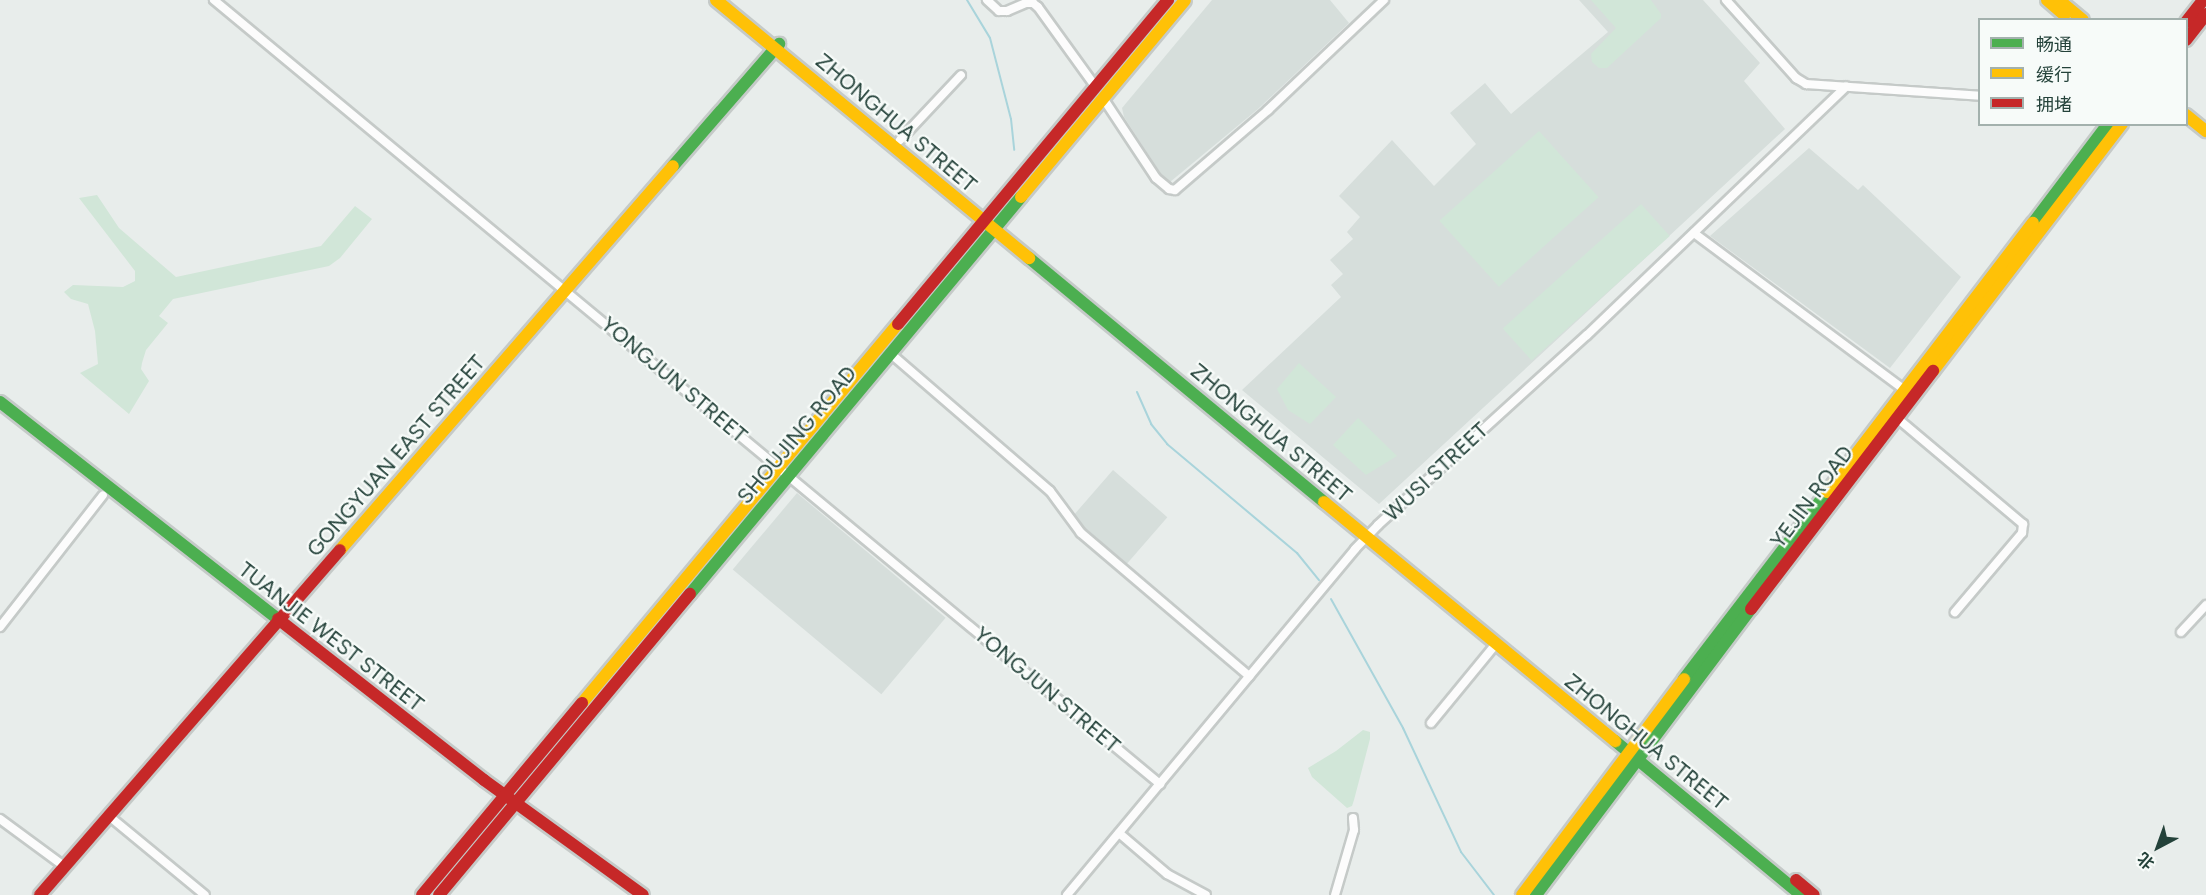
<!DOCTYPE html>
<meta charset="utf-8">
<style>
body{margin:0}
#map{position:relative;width:2206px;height:895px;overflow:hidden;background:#e8edeb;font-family:Figtree,"Noto Sans SC",sans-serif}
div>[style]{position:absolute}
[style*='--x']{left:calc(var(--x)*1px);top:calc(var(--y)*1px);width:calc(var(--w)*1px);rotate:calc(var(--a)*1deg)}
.built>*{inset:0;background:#d6dedb;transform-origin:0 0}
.green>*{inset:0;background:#d1e6d8;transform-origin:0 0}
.stream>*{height:2px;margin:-1px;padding:0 1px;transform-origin:1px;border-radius:1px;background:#a9d4db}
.roads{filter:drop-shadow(2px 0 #c5cac8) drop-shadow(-2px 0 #c5cac8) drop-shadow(0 2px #c5cac8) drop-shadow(0 -2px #c5cac8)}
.street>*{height:8px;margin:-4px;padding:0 4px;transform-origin:4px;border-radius:4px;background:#fcfcfc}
.fast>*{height:12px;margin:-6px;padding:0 6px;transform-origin:6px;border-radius:6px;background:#4caf50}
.slow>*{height:12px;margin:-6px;padding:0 6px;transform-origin:6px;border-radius:6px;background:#ffc107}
.jam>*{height:12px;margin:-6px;padding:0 6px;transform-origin:6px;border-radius:6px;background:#c62828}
span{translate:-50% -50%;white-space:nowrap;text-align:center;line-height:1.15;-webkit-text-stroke:4.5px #f7fbf9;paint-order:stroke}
.street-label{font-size:21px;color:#24423a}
.legend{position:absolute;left:1978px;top:18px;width:210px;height:108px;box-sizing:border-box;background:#f7fbf9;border:2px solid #a3b1ad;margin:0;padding:8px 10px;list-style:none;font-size:18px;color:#24423a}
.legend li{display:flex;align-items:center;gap:12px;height:30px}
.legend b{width:30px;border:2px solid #a3b1ad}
.north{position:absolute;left:2128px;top:817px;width:60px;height:60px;-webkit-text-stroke:4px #f7fbf9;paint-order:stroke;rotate:221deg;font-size:16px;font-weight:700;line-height:24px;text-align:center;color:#24423a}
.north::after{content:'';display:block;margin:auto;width:21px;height:27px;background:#24423a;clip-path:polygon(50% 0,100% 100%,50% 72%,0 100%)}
</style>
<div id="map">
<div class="built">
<div style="clip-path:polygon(1212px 0,1330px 0,1349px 23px,1258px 109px,1170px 182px,1164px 179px,1124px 117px,1122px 108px)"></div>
<div style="clip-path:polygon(1579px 0,1703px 0,1760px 63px,1744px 81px,1785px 129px,1379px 504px,1242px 390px,1341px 297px,1331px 285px,1343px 274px,1330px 260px,1353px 239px,1347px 232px,1360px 217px,1339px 196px,1392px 140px,1434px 186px,1476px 144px,1450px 113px,1485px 83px,1511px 114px,1608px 32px)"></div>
<div style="clip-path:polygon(1809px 148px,1858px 190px,1863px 185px,1961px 277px,1890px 368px,1710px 236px)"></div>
<div style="left:1113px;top:470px;width:72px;height:62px;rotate:41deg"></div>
<div style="left:797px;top:493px;width:194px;height:100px;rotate:40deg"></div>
</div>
<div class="green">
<div style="clip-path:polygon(1591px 0,1651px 0,1661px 14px,1661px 18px,1607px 68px,1599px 68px,1592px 62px,1591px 54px,1616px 28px)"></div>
<div style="left:1539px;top:131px;width:89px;height:134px;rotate:48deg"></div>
<div style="clip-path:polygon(97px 195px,119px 228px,176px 277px,321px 246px,355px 206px,372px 219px,340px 258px,329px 266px,173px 299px,159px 316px,168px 323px,146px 350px,142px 363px,141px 369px,149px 381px,129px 414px,80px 373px,98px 364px,95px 331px,88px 304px,71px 299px,64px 292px,73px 285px,123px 287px,135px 281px,135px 271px,79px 198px)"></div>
<div style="left:1641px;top:204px;width:43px;height:186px;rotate:48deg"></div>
<div style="clip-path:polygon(1299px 363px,1336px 397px,1310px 424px,1288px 410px,1277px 389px)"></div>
<div style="clip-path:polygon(1358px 418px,1397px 456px,1366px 475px,1333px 445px)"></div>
<div style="clip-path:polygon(1363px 730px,1370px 732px,1370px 739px,1354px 800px,1352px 806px,1347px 808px,1312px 777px,1308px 768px,1336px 751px)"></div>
</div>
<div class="stream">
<div style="--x:967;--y:0;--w:44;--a:58.8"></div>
<div style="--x:990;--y:38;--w:84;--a:75.5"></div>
<div style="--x:1011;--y:119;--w:31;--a:84"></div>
<div style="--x:1137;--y:392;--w:35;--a:66"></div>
<div style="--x:1151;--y:424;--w:26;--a:51"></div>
<div style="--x:1167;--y:444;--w:170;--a:40"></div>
<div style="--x:1297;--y:553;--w:35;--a:51"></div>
<div style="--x:1331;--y:599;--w:148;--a:60.8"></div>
<div style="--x:1403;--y:728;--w:137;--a:64.9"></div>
<div style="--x:1461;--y:852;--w:54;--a:52.5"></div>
</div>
<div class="roads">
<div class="street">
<div style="--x:214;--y:0;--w:1229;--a:39.65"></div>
<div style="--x:987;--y:0;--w:16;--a:43"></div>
<div style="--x:999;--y:11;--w:8;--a:0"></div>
<div style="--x:1007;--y:11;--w:21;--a:-23"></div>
<div style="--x:1026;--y:3;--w:7;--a:0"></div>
<div style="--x:1033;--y:3;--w:6;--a:39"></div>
<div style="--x:1038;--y:7;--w:97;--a:54.2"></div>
<div style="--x:1726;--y:0;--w:105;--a:48.1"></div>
<div style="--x:1796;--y:78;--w:12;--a:31"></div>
<div style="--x:1806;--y:84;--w:174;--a:3.9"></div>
<div style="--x:1103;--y:98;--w:96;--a:56.5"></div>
<div style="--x:1156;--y:178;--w:17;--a:40"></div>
<div style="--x:1169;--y:189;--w:6;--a:9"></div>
<div style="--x:1175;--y:190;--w:123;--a:-40.7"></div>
<div style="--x:1268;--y:110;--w:160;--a:-43.5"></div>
<div style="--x:900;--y:140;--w:89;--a:-46.8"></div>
<div style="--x:1694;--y:233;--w:263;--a:36.7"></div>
<div style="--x:890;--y:353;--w:211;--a:40.8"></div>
<div style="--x:1050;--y:491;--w:52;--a:53.6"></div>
<div style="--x:1081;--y:533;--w:221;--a:40.4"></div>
<div style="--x:1897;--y:418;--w:165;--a:40.1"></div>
<div style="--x:2023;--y:524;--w:9;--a:96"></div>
<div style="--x:2022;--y:533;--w:104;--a:130.3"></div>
<div style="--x:0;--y:627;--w:167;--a:-52"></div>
<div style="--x:2181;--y:632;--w:37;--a:-47"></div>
<div style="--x:1431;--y:723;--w:102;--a:-50.6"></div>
<div style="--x:109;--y:816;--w:124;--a:39.5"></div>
<div style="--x:0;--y:819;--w:81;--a:36.4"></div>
<div style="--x:1119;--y:833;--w:63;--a:40.5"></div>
<div style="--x:1167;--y:874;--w:44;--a:28.3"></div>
<div style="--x:1067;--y:895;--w:450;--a:-50.2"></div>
<div style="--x:1355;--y:549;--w:33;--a:-46"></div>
<div style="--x:1378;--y:525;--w:282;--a:-42.3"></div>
<div style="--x:1587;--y:335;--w:359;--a:-43.8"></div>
<div style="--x:1335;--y:895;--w:68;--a:-73.7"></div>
<div style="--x:1354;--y:830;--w:12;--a:-95"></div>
</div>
<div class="fast">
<div style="--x:673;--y:166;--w:162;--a:-49"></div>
<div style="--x:2033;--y:223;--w:124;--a:-52.9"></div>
<div style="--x:1029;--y:258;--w:383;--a:39.6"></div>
<div style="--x:0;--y:402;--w:353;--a:38"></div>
<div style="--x:690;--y:594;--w:517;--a:-50.18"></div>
<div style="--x:1684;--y:679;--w:235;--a:-52.6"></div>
<div style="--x:1615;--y:741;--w:241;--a:39.6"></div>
<div style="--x:1536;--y:895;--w:358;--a:-53.1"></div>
</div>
<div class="slow">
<div style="--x:716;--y:0;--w:406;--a:39.5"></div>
<div style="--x:2047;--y:0;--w:23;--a:41"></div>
<div style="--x:2059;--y:0;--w:31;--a:40"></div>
<div style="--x:2186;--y:115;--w:26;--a:39"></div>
<div style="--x:1021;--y:197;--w:256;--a:-50.2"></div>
<div style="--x:1933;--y:371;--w:311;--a:-52.6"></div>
<div style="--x:1827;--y:492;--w:339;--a:-52.6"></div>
<div style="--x:1324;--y:502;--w:377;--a:39.4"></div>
<div style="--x:340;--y:550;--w:508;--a:-49.07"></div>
<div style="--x:582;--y:703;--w:493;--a:-50.2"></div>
<div style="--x:1522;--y:895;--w:270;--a:-53.1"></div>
</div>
<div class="jam">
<div style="--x:2186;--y:22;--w:28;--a:-52"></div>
<div style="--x:2186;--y:40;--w:33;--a:-52"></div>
<div style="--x:898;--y:324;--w:422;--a:-50.2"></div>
<div style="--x:1751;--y:609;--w:300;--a:-52.6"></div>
<div style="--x:278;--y:619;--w:261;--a:38"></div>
<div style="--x:484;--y:780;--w:196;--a:35.9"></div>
<div style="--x:1796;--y:880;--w:23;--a:40"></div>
<div style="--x:40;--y:895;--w:457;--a:-49"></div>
<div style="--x:422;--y:895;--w:250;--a:-50.2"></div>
<div style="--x:439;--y:895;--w:392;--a:-50.2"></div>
</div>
</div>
<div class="street-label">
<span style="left:896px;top:123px;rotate:40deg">ZHONGHUA STREET</span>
<span style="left:674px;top:380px;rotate:40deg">YONGJUN STREET</span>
<span style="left:1271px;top:433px;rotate:40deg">ZHONGHUA STREET</span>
<span style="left:797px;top:435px;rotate:-50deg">SHOUJING ROAD</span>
<span style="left:396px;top:456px;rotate:-49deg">GONGYUAN EAST STREET</span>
<span style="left:1436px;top:472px;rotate:-43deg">WUSI STREET</span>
<span style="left:1812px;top:497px;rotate:-53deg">YEJIN ROAD</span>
<span style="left:331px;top:637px;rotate:38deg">TUANJIE WEST STREET</span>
<span style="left:1047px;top:690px;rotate:40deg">YONGJUN STREET</span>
<span style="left:1646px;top:742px;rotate:39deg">ZHONGHUA STREET</span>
</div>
<ul class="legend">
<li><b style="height:8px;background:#4caf50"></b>畅通</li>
<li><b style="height:8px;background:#ffc107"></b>缓行</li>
<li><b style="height:8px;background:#c62828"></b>拥堵</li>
</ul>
<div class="north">北</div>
</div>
